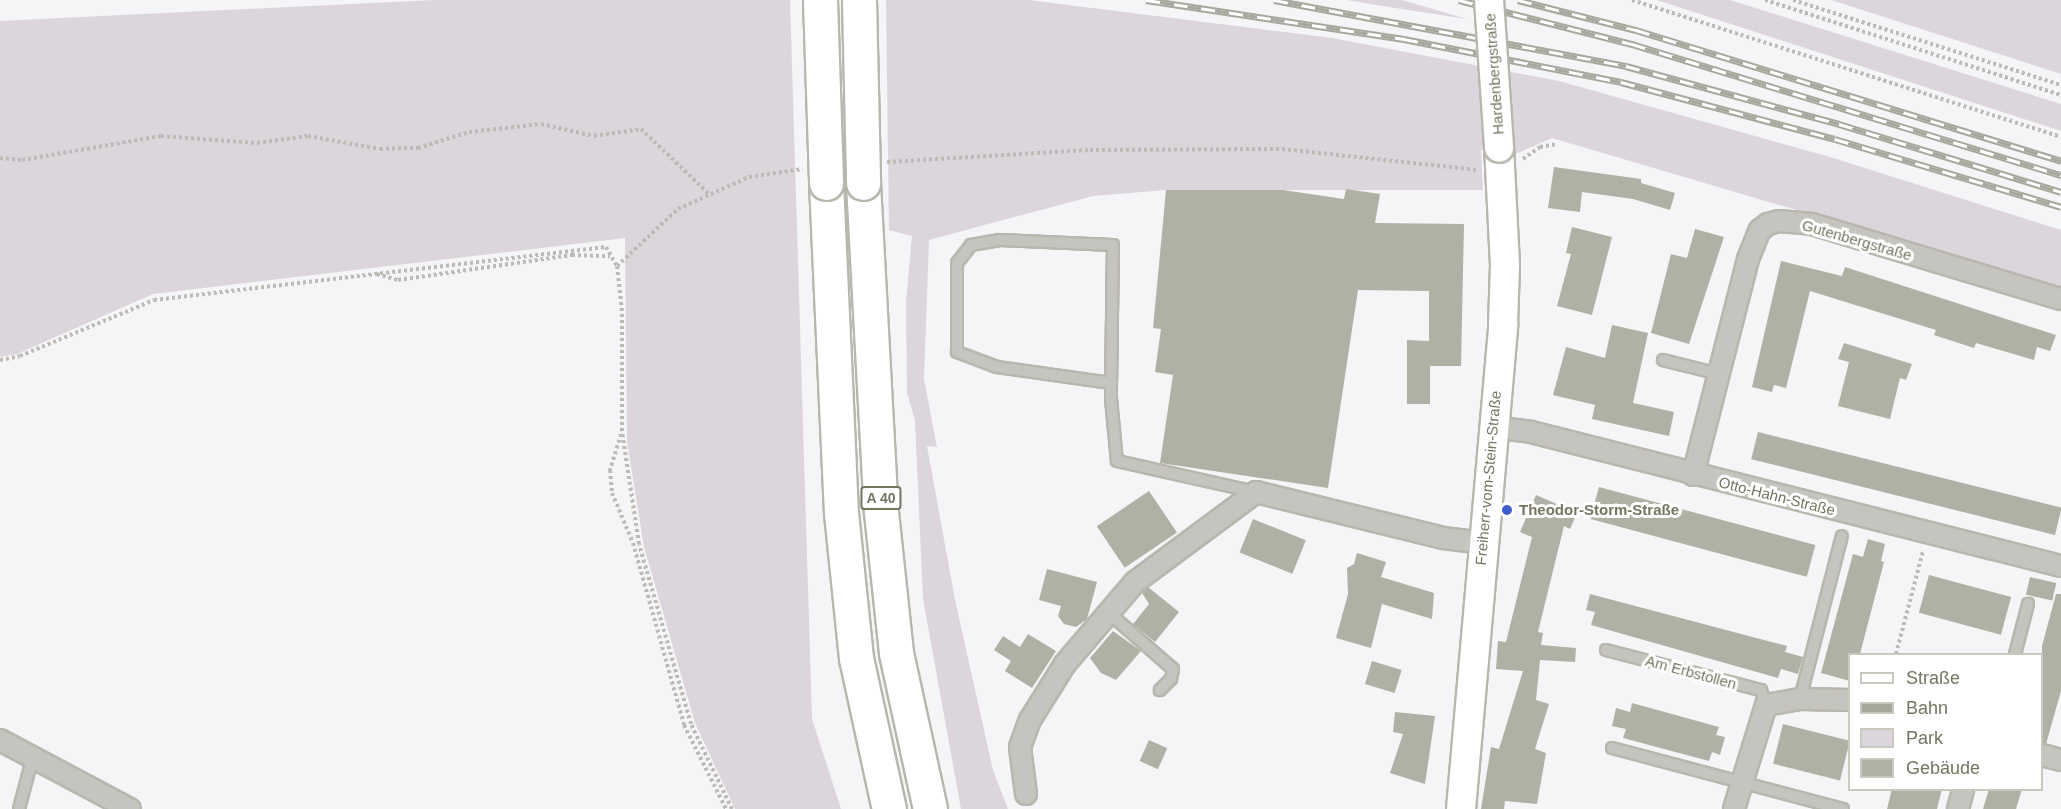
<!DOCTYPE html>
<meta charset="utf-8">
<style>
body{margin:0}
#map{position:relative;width:2061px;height:809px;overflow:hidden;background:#f5f4f6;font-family:Helvetica,sans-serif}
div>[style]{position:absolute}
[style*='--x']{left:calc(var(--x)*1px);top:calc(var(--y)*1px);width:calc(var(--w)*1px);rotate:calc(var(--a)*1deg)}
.green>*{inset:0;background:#ddd5dc}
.building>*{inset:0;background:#b1b0a4;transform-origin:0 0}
.path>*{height:4px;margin-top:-2px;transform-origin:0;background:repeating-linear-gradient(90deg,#bcbbb6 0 3px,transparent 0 6px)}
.roads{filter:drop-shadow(2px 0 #b8b7ae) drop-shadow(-2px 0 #b8b7ae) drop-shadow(0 2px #b8b7ae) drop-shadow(0 -2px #b8b7ae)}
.lane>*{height:10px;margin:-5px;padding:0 5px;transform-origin:5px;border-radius:5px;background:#c5c4be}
.street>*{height:20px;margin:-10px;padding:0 10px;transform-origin:10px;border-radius:10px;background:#c5c4be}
.secondary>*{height:28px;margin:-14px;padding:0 14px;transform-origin:14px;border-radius:14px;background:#fff}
.highway>*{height:33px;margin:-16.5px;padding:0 16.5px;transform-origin:16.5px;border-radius:16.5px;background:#fff}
.rail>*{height:7px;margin-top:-3.5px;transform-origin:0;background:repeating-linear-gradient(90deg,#fff 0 14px,#a7a79c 0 28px);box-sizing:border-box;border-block:2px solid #a7a79c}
.bridges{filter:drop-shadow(2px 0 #b8b7ae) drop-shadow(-2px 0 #b8b7ae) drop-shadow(0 2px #b8b7ae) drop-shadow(0 -2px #b8b7ae)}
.secondary-bridge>*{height:28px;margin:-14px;padding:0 14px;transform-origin:14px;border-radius:14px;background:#fff}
.highway-bridge>*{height:33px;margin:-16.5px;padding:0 16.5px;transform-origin:16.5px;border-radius:16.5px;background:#fff}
.dots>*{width:16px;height:16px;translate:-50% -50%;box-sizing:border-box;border:3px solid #fff;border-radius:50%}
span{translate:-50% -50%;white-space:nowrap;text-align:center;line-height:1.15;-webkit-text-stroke:6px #fff;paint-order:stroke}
.shield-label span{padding:2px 4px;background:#fff;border:2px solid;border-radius:4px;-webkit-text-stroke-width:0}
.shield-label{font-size:14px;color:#767560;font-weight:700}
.street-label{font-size:15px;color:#767560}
.poi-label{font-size:15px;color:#767560;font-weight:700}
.left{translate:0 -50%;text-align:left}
.legend{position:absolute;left:1848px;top:653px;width:195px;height:138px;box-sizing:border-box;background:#fff;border:2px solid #c8c8bf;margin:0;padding:8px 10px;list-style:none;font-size:18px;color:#767560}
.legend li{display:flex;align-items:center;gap:12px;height:30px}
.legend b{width:30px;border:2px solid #c8c8bf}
</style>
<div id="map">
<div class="green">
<div style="clip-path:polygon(434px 0,790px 0,812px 719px,841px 809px,735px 809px,695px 723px,644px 547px,627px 442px,625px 238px,153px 294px,17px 354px,0 357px,0 21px)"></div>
<div style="clip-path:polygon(886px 0,1028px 0,1332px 38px,1559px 81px,1830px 157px,2061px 230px,2061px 288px,1552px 138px,1518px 153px,1481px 150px,1483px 190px,1166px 190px,1093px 196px,929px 240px,924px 379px,937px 447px,927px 446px,955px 600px,993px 770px,1008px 809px,961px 809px,923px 599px,915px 421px,907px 392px,906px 302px,912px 236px,889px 230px)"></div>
<div style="clip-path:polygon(1347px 0,1402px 0,1467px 19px,1376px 5px)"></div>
<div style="clip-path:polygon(1657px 0,1730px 0,2061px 104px,2061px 131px)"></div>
<div style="clip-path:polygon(1831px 0,2061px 0,2061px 74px,1965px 43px)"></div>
</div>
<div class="building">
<div style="clip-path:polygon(1554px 167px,1641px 179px,1641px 183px,1675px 193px,1670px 210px,1633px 199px,1582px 192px,1580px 212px,1548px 208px)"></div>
<div style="clip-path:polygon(1346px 189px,1380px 194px,1375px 223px,1464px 224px,1461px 366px,1430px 366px,1430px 404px,1407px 404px,1407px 340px,1429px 341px,1429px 291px,1358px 290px,1328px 488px,1160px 463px,1173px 375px,1155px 372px,1161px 329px,1153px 328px,1166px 190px,1283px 190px,1344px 199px)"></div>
<div style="clip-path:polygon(1572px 227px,1612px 237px,1592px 315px,1557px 306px,1571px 254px,1566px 253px)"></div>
<div style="clip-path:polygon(1695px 229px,1724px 237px,1689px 344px,1651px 333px,1671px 254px,1687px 258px)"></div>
<div style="clip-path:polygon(1781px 261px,1842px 276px,1845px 267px,2056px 335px,2050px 351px,2037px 347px,2034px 360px,1976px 343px,1974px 348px,1934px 335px,1936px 330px,1810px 291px,1786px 388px,1774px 385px,1772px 392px,1752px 387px)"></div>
<div style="clip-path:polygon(1612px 325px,1648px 333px,1633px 403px,1674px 412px,1669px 436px,1592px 419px,1595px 405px,1553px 395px,1566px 347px,1605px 358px)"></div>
<div style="clip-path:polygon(1844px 343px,1912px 364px,1906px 380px,1900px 378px,1890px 419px,1838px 406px,1849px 362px,1838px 359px)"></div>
<div style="left:1758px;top:432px;width:313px;height:28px;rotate:14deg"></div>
<div style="left:1599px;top:487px;width:224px;height:33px;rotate:15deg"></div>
<div style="left:1149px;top:491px;width:50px;height:63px;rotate:56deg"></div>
<div style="clip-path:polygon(1536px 495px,1577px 513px,1570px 529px,1564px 526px,1538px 632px,1543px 633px,1541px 645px,1576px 648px,1575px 662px,1540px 660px,1536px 700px,1549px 704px,1535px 749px,1546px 753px,1537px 804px,1505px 801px,1504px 809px,1481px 809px,1491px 747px,1499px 749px,1523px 671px,1496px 669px,1498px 641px,1506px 642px,1532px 537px,1520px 532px)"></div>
<div style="left:1253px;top:519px;width:57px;height:36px;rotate:22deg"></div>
<div style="clip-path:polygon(1868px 539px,1885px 544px,1881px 561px,1884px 562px,1860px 654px,1850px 654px,1850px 681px,1821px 673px,1853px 554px,1863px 557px)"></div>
<div style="clip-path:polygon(1357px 553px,1386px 562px,1381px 577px,1434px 593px,1432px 619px,1382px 604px,1371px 648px,1336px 638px,1348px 594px,1347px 568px,1354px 564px)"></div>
<div style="clip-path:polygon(1047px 569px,1097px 582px,1087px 619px,1076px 627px,1064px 624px,1058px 616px,1061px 606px,1039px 600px)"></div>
<div style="left:1929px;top:575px;width:85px;height:39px;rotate:15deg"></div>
<div style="left:2030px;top:577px;width:27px;height:18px;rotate:13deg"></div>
<div style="clip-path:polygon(1148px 587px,1179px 612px,1155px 642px,1133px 624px,1149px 604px,1142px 593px)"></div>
<div style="clip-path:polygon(1590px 594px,1787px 646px,1785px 652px,1803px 657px,1798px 674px,1781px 669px,1778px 678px,1591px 625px,1595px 612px,1586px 610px)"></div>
<div style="clip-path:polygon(2056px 594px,2061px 594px,2061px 691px,2046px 744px,2042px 743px,2042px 646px)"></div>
<div style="clip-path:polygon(1113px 631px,1141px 651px,1116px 680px,1101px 673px,1090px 658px)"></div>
<div style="clip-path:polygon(1028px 634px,1056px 651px,1032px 688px,1005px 671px,1011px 661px,994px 650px,1003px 636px,1020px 647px)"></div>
<div style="left:1372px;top:661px;width:31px;height:24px;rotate:17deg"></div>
<div style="clip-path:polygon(1632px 703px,1719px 727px,1716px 735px,1725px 737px,1720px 755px,1712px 752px,1709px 761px,1623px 738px,1626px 729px,1612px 726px,1616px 708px,1630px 712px)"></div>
<div style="clip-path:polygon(1395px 712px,1435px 716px,1425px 784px,1390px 773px,1403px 734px,1393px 732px)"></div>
<div style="left:1783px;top:724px;width:69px;height:41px;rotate:14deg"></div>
<div style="left:1149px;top:740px;width:20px;height:23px;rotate:24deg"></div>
<div style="clip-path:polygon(1892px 789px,1942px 789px,1937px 809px,1887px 809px)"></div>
<div style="clip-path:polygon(1989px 789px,2022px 789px,2016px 809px,1983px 809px)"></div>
</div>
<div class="path">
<div style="--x:1632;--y:0;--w:450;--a:17.7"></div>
<div style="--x:1765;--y:0;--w:311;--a:17.8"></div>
<div style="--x:1793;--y:0;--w:281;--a:17.6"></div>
<div style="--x:0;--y:158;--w:22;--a:5"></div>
<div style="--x:22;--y:160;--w:141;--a:-9.8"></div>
<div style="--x:161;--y:136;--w:96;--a:4.2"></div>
<div style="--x:257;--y:143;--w:51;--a:-7.8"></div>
<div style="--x:308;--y:136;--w:73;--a:10.2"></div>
<div style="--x:380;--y:149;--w:38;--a:-2"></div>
<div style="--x:418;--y:148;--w:53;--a:-17.4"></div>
<div style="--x:469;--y:132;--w:72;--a:-6.3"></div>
<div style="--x:541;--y:124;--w:54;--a:12.8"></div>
<div style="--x:594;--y:136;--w:48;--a:-8.5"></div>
<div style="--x:641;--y:129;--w:95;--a:43.7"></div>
<div style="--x:1523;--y:159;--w:21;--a:-35"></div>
<div style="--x:1540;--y:147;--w:17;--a:-10"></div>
<div style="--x:887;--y:162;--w:203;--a:-3.4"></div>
<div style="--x:1090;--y:150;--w:192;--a:-0.3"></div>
<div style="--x:1282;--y:149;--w:197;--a:6.1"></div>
<div style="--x:377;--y:274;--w:22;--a:16"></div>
<div style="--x:398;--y:280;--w:176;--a:-8.2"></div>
<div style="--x:572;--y:255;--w:38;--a:2"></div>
<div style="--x:0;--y:360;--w:20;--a:-11"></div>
<div style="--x:20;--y:356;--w:145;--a:-22.7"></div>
<div style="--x:154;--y:300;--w:455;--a:-6.7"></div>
<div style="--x:606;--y:247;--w:22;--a:60"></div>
<div style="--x:621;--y:434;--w:38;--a:107"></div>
<div style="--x:610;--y:470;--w:23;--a:85"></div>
<div style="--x:612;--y:493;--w:54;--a:67.2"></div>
<div style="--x:633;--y:543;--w:189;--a:74.3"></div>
<div style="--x:684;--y:725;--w:94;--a:63.4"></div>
<div style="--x:1896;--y:654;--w:106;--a:-75.3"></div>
<div style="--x:732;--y:809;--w:94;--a:-115.8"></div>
<div style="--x:691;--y:724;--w:187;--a:-106.1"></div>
<div style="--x:639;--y:544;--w:114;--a:-98.6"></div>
<div style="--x:622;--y:431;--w:120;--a:-90"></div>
<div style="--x:622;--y:311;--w:45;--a:-96.3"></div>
<div style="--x:617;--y:266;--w:83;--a:-43.1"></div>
<div style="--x:678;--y:209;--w:78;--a:-24.3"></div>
<div style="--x:749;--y:177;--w:54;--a:-8.6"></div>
</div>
<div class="roads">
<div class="lane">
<div style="--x:1663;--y:360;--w:58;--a:14"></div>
<div style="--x:1111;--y:383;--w:115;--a:-172"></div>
<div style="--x:997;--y:367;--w:43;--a:-159.4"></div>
<div style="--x:957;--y:352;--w:89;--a:-90"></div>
<div style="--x:957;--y:263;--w:23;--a:-52"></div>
<div style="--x:971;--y:245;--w:29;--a:-10"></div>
<div style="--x:1000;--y:240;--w:113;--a:2.5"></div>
<div style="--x:1113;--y:245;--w:138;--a:90.8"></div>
<div style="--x:1111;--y:383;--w:16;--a:90"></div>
<div style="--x:1111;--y:399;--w:62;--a:84.5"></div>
<div style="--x:1117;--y:461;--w:142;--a:12.6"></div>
<div style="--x:1109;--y:613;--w:85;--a:41.2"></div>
<div style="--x:1173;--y:669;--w:10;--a:101"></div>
<div style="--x:1171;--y:679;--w:16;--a:135"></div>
<div style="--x:1606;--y:650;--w:160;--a:14.5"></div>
<div style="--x:1761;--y:690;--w:16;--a:72"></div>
<div style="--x:2015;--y:654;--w:52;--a:-75.4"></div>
<div style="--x:1800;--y:699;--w:168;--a:-75.6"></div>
<div style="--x:1612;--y:748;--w:239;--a:14.8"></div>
<div style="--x:19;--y:809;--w:55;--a:-75.2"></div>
</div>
<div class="street">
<div style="--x:1492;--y:427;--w:39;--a:7"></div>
<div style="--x:1531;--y:432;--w:547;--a:14.19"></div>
<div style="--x:1693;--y:475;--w:223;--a:-75.7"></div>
<div style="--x:1748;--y:259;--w:31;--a:-68"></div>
<div style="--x:1760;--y:230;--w:10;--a:-37"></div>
<div style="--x:1768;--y:224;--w:11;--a:-15"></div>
<div style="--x:1779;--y:221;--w:33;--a:5"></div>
<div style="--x:1812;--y:224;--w:260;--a:16.8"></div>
<div style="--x:0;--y:740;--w:147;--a:28"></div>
<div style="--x:2042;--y:755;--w:20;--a:15"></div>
<div style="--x:1026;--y:794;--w:47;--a:-97.3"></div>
<div style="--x:1020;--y:747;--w:29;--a:-70"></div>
<div style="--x:1030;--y:720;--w:66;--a:-58"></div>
<div style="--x:1065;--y:664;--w:108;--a:-49.5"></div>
<div style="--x:1135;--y:582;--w:151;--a:-36.6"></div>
<div style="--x:1256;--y:492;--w:193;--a:13.8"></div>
<div style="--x:1443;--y:538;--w:39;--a:7"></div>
<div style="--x:1734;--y:809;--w:109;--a:-72.9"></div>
<div style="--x:1766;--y:705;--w:35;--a:-10"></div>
<div style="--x:1800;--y:699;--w:50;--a:1.1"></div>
<div style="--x:1958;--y:809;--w:20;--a:-75"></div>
</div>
<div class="secondary">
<div style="--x:1461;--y:809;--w:486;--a:-85"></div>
<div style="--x:1503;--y:325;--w:60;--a:-88.1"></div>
<div style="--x:1505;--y:265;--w:117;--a:-92.9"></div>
</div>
<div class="highway">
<div style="--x:826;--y:183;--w:330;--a:87.4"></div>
<div style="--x:841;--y:513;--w:146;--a:84.1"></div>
<div style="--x:856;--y:658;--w:155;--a:77.7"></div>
<div style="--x:863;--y:183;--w:329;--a:86.9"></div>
<div style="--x:881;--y:512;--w:142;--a:83.9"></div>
<div style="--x:896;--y:653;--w:160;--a:77.7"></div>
</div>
</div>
<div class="rail">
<div style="--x:1146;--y:0;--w:261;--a:8.6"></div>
<div style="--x:1404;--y:39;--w:221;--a:11.2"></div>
<div style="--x:1621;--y:82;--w:221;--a:14.9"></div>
<div style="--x:1835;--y:139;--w:236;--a:16.7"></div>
<div style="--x:1274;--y:0;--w:358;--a:10.6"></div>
<div style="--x:1626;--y:66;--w:221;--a:15.2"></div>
<div style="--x:1839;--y:124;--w:232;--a:17"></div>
<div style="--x:1459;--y:0;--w:179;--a:14.3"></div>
<div style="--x:1632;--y:44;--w:449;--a:17"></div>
<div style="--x:1518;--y:0;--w:122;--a:14.3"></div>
<div style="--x:1636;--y:30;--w:445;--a:17.1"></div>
</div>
<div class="bridges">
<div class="secondary-bridge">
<div style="--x:1489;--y:0;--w:148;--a:86.1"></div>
</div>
<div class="highway-bridge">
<div style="--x:820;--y:0;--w:183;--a:88.1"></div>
<div style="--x:859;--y:0;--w:183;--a:88.7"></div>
</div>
</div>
<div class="dots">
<div style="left:1507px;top:510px;background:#3e5dcc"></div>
</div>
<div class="shield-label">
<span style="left:881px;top:498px">A 40</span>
</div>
<div class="street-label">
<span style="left:1494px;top:74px;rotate:-94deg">Hardenbergstraße</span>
<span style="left:1857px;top:240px;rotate:16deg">Gutenbergstraße</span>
<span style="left:1488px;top:478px;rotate:-85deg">Freiherr-vom-Stein-Straße</span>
<span style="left:1777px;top:496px;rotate:14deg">Otto-Hahn-Straße</span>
<span style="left:1691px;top:672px;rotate:15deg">Am Erbstollen</span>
</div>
<div class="poi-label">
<span class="left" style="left:1519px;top:510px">Theodor-Storm-Straße</span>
</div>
<ul class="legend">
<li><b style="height:8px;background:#fff"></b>Straße</li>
<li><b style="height:8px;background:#a7a79c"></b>Bahn</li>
<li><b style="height:16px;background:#ddd5dc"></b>Park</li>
<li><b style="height:16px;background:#b1b0a4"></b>Gebäude</li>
</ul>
</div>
